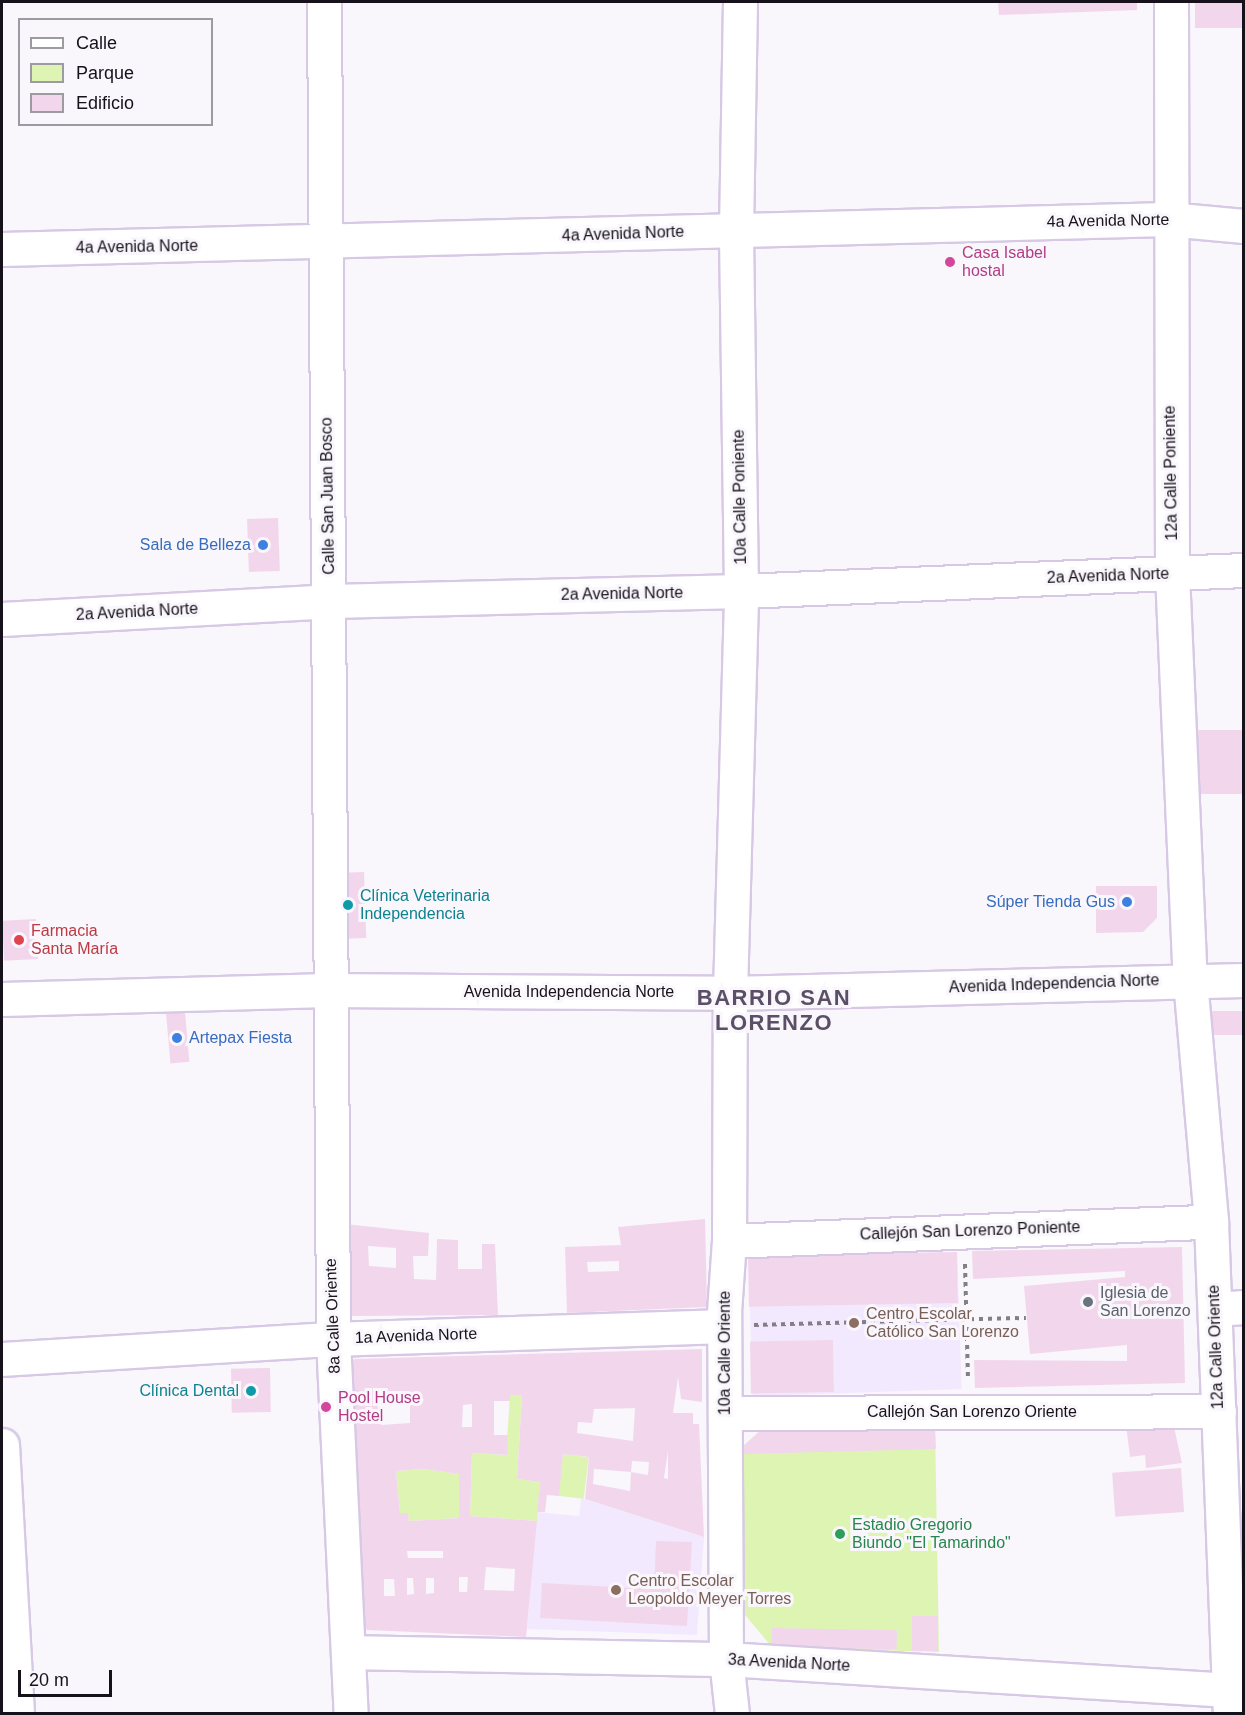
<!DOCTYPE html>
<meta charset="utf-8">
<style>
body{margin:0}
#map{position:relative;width:1245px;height:1715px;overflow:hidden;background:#f9f6fc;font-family:Arial,sans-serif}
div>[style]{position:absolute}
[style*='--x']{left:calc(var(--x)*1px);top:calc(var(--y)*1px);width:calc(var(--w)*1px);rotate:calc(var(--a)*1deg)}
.built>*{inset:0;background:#f3e9fe;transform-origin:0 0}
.green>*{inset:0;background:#def4b3;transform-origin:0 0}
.building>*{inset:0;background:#f2d7ec;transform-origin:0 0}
.path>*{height:4px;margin-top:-2px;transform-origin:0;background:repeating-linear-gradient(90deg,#837f87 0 4.5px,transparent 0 9px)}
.roads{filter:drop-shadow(2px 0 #d7c9e5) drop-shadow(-2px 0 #d7c9e5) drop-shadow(0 2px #d7c9e5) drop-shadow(0 -2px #d7c9e5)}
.minor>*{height:33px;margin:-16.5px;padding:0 16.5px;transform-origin:16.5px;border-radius:16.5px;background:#fff}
.dots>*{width:16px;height:16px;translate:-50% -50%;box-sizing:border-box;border:3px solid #f9f6fc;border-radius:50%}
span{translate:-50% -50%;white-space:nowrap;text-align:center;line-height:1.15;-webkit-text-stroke:6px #f9f6fc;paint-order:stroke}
.street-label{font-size:16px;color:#16111a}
.hotel-label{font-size:16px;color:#b23c85}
.left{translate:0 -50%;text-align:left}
.shop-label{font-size:16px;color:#366cbe}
.right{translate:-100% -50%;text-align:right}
.culture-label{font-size:16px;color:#0d838f}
.health-label{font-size:16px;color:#be3a42}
.worship-label{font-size:16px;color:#5b616d}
.education-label{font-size:16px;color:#785e54}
.leisure-label{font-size:16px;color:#27864d}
.district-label{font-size:22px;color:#5b4f66;font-weight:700;letter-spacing:1.5px}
.frame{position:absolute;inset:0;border:3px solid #16111a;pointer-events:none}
.legend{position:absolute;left:18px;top:18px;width:195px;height:108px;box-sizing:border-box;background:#f9f6fc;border:2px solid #9e9aa2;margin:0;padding:8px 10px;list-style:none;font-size:18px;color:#16111a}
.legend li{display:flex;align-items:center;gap:12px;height:30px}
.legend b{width:30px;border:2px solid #9e9aa2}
.scale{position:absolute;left:18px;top:1670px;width:94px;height:27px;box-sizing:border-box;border:3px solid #16111a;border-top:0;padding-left:8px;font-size:18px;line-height:21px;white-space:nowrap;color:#16111a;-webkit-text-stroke:4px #f9f6fc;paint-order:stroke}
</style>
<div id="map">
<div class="built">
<div style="left:957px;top:1252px;width:137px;height:209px;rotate:88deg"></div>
<div style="clip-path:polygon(581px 1498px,704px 1537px,697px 1635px,527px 1629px,537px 1512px,579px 1516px)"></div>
</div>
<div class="green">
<div style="clip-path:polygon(510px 1395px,522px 1395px,517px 1479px,540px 1482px,537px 1521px,470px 1516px,472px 1453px,506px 1455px)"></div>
<div style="clip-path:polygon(935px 1428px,939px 1652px,772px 1647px,745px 1615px,741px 1448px,760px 1431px)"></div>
<div style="left:563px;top:1454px;width:26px;height:42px;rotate:7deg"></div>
<div style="clip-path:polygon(424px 1469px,459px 1474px,459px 1518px,409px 1521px,408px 1513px,400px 1513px,396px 1471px)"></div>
</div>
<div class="building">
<div style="clip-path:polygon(998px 2px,1137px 2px,1137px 10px,999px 15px)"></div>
<div style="left:1195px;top:2px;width:47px;height:26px"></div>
<div style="left:278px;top:518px;width:53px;height:31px;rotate:88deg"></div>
<div style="left:1244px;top:730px;width:64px;height:52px;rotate:90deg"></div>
<div style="left:364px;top:872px;width:66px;height:34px;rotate:88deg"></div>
<div style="clip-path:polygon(1096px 886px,1157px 886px,1157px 918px,1143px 932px,1096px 933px)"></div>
<div style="left:36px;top:919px;width:40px;height:34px;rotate:87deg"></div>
<div style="left:1244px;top:1011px;width:24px;height:49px;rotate:90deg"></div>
<div style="left:185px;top:1012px;width:50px;height:19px;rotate:85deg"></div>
<div style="clip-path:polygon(evenodd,705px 1219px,707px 1307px,567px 1313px,565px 1247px,621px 1245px,618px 1227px,705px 1219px,619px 1261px,619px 1271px,588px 1272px,587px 1262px,619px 1261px)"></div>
<div style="clip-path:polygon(evenodd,345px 1224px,429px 1233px,428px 1256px,413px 1256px,414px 1279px,436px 1280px,437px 1239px,458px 1240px,458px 1269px,482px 1269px,482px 1244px,495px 1244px,498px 1315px,351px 1316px,345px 1224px,368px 1246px,396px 1248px,396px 1268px,369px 1266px,368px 1246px)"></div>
<div style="clip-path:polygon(1182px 1247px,1185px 1383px,975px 1388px,974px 1360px,1127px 1361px,1127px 1345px,1030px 1354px,1024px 1286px,1125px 1277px,1125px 1271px,973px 1279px,972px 1251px)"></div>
<div style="left:957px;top:1252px;width:51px;height:209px;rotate:89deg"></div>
<div style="left:833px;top:1340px;width:52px;height:83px;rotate:89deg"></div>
<div style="clip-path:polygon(evenodd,702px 1349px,702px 1402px,681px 1399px,678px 1377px,673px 1413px,693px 1413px,693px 1424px,699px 1424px,704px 1537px,585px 1499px,589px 1457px,563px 1454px,559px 1496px,547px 1495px,545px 1512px,537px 1512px,540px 1482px,517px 1479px,522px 1395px,510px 1395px,510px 1401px,494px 1401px,494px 1435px,508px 1435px,507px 1455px,472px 1453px,470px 1516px,537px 1521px,526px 1637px,367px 1630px,360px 1622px,348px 1367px,354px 1359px,702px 1349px,402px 1402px,410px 1402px,410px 1423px,381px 1425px,379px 1406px,402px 1402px,702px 1349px,472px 1404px,472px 1427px,462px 1427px,463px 1405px,472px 1404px,702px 1349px,635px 1408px,633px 1441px,577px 1433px,578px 1422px,592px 1423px,594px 1409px,635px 1408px,702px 1349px,668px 1451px,668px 1479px,664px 1478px,668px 1451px,702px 1349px,632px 1461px,649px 1462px,648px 1475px,631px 1472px,630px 1491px,593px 1484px,594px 1469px,631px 1472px,632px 1461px,702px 1349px,424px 1469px,459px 1474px,459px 1518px,409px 1521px,408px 1513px,400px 1513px,396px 1471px,424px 1469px,702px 1349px,407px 1551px,443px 1551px,443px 1558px,408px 1558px,407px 1551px,702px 1349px,486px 1567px,515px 1569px,514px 1591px,484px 1590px,486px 1567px,702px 1349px,459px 1577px,468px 1577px,467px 1592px,459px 1592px,459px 1577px,702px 1349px,407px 1578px,413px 1578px,414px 1594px,407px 1595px,407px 1578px,702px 1349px,426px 1578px,434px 1578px,434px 1593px,426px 1594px,426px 1578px,702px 1349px,384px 1579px,394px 1579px,395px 1596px,384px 1596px,384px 1579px)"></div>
<div style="left:270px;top:1368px;width:44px;height:39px;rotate:89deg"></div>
<div style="clip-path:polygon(1172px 1418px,1182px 1463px,1146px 1468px,1145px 1455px,1130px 1457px,1126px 1425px)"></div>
<div style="clip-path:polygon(935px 1428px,936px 1449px,741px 1454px,741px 1448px,760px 1431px)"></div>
<div style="left:1181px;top:1468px;width:44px;height:69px;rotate:86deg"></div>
<div style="clip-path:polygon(656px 1541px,692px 1542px,687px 1626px,540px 1618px,542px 1583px,654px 1589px)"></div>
<div style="left:912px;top:1616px;width:26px;height:35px"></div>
<div style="left:772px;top:1628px;width:125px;height:19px;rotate:1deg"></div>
</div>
<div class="path">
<div style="--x:965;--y:1264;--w:116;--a:88.5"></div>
<div style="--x:754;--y:1325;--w:272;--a:-1.5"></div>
</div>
<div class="roads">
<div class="minor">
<div style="--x:324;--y:2;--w:1337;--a:89.61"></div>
<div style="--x:333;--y:1339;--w:375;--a:87.3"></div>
<div style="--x:1171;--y:2;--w:571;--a:89.9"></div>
<div style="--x:1172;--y:573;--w:407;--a:87.5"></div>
<div style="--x:1190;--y:980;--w:243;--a:85"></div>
<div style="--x:1211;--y:1222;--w:492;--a:87.8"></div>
<div style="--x:2;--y:249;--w:1166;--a:-1.47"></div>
<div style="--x:1168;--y:219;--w:76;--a:5.3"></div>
<div style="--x:2;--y:619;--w:328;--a:-3.1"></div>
<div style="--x:330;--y:601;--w:411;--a:-1.4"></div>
<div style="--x:741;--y:591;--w:503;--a:-2.39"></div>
<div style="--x:2;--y:999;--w:326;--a:-1.6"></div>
<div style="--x:328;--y:990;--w:402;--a:0.4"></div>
<div style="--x:730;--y:993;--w:514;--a:-1.45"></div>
<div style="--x:729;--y:1241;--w:482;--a:-2.3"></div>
<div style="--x:1215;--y:1309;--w:29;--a:-4"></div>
<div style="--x:2;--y:1359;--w:332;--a:-3.5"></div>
<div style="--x:333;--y:1339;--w:391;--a:-1.9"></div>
<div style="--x:725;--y:1413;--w:494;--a:-0.2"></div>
<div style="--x:2;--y:1445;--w:269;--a:86.8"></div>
<div style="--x:348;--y:1652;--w:378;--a:1.1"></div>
<div style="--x:726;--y:1659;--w:505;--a:3.52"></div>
<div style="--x:732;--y:1714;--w:55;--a:-96.2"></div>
<div style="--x:726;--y:1659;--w:347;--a:-90.3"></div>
<div style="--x:724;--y:1312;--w:71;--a:-86"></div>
<div style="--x:729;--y:1241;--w:248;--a:-89.8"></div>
<div style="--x:730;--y:993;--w:402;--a:-88.4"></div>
<div style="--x:741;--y:591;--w:360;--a:-90.8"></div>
<div style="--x:736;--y:231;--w:229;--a:-89"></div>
</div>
</div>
<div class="dots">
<div style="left:950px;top:262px;background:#d1479c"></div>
<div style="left:263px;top:545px;background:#3f7fe0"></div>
<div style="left:1127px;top:902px;background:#3f7fe0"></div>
<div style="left:348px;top:905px;background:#0f9aa8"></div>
<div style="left:19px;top:940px;background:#e0444e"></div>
<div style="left:177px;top:1038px;background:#3f7fe0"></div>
<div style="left:1088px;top:1302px;background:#6b7280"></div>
<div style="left:854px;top:1323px;background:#8d6e63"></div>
<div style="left:251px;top:1391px;background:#0f9aa8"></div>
<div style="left:326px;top:1407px;background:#d1479c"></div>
<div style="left:840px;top:1534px;background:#2e9e5b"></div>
<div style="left:616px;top:1590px;background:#8d6e63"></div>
</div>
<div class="street-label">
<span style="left:1108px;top:221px;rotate:-1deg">4a Avenida Norte</span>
<span style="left:623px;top:234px;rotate:-2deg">4a Avenida Norte</span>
<span style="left:137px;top:247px;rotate:-1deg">4a Avenida Norte</span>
<span style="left:1171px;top:473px;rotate:-91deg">12a Calle Poniente</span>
<span style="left:328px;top:496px;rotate:-91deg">Calle San Juan Bosco</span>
<span style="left:740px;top:497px;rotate:-91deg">10a Calle Poniente</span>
<span style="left:1108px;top:576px;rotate:-2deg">2a Avenida Norte</span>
<span style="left:622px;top:594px;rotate:-1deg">2a Avenida Norte</span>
<span style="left:137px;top:612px;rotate:-3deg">2a Avenida Norte</span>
<span style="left:1054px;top:984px;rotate:-2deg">Avenida Independencia Norte</span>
<span style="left:569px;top:992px">Avenida Independencia Norte</span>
<span style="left:970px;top:1231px;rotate:-2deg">Callejón San Lorenzo Poniente</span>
<span style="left:333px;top:1316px;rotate:-92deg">8a Calle Oriente</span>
<span style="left:416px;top:1336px;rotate:-2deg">1a Avenida Norte</span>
<span style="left:1216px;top:1347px;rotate:-92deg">12a Calle Oriente</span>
<span style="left:725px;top:1353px;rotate:-90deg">10a Calle Oriente</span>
<span style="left:972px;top:1412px">Callejón San Lorenzo Oriente</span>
<span style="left:789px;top:1663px;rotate:3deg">3a Avenida Norte</span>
</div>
<div class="hotel-label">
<span class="left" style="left:962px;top:262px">Casa Isabel<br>hostal</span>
<span class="left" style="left:338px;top:1407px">Pool House<br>Hostel</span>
</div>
<div class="shop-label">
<span class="right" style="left:251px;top:545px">Sala de Belleza</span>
<span class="right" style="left:1115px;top:902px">Súper Tienda Gus</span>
<span class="left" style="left:189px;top:1038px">Artepax Fiesta</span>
</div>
<div class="culture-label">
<span class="left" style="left:360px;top:905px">Clínica Veterinaria<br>Independencia</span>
<span class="right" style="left:239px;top:1391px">Clínica Dental</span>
</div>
<div class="health-label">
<span class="left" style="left:31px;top:940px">Farmacia<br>Santa María</span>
</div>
<div class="worship-label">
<span class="left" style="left:1100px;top:1302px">Iglesia de<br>San Lorenzo</span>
</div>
<div class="education-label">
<span class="left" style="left:866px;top:1323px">Centro Escolar<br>Católico San Lorenzo</span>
<span class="left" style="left:628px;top:1590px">Centro Escolar<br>Leopoldo Meyer Torres</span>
</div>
<div class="leisure-label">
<span class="left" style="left:852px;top:1534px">Estadio Gregorio<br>Biundo "El Tamarindo"</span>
</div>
<div class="district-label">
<span style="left:774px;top:1010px">BARRIO SAN<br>LORENZO</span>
</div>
<div class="frame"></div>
<ul class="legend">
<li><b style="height:8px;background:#fff"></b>Calle</li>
<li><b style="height:16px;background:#def4b3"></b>Parque</li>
<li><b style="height:16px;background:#f2d7ec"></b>Edificio</li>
</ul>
<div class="scale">20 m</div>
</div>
